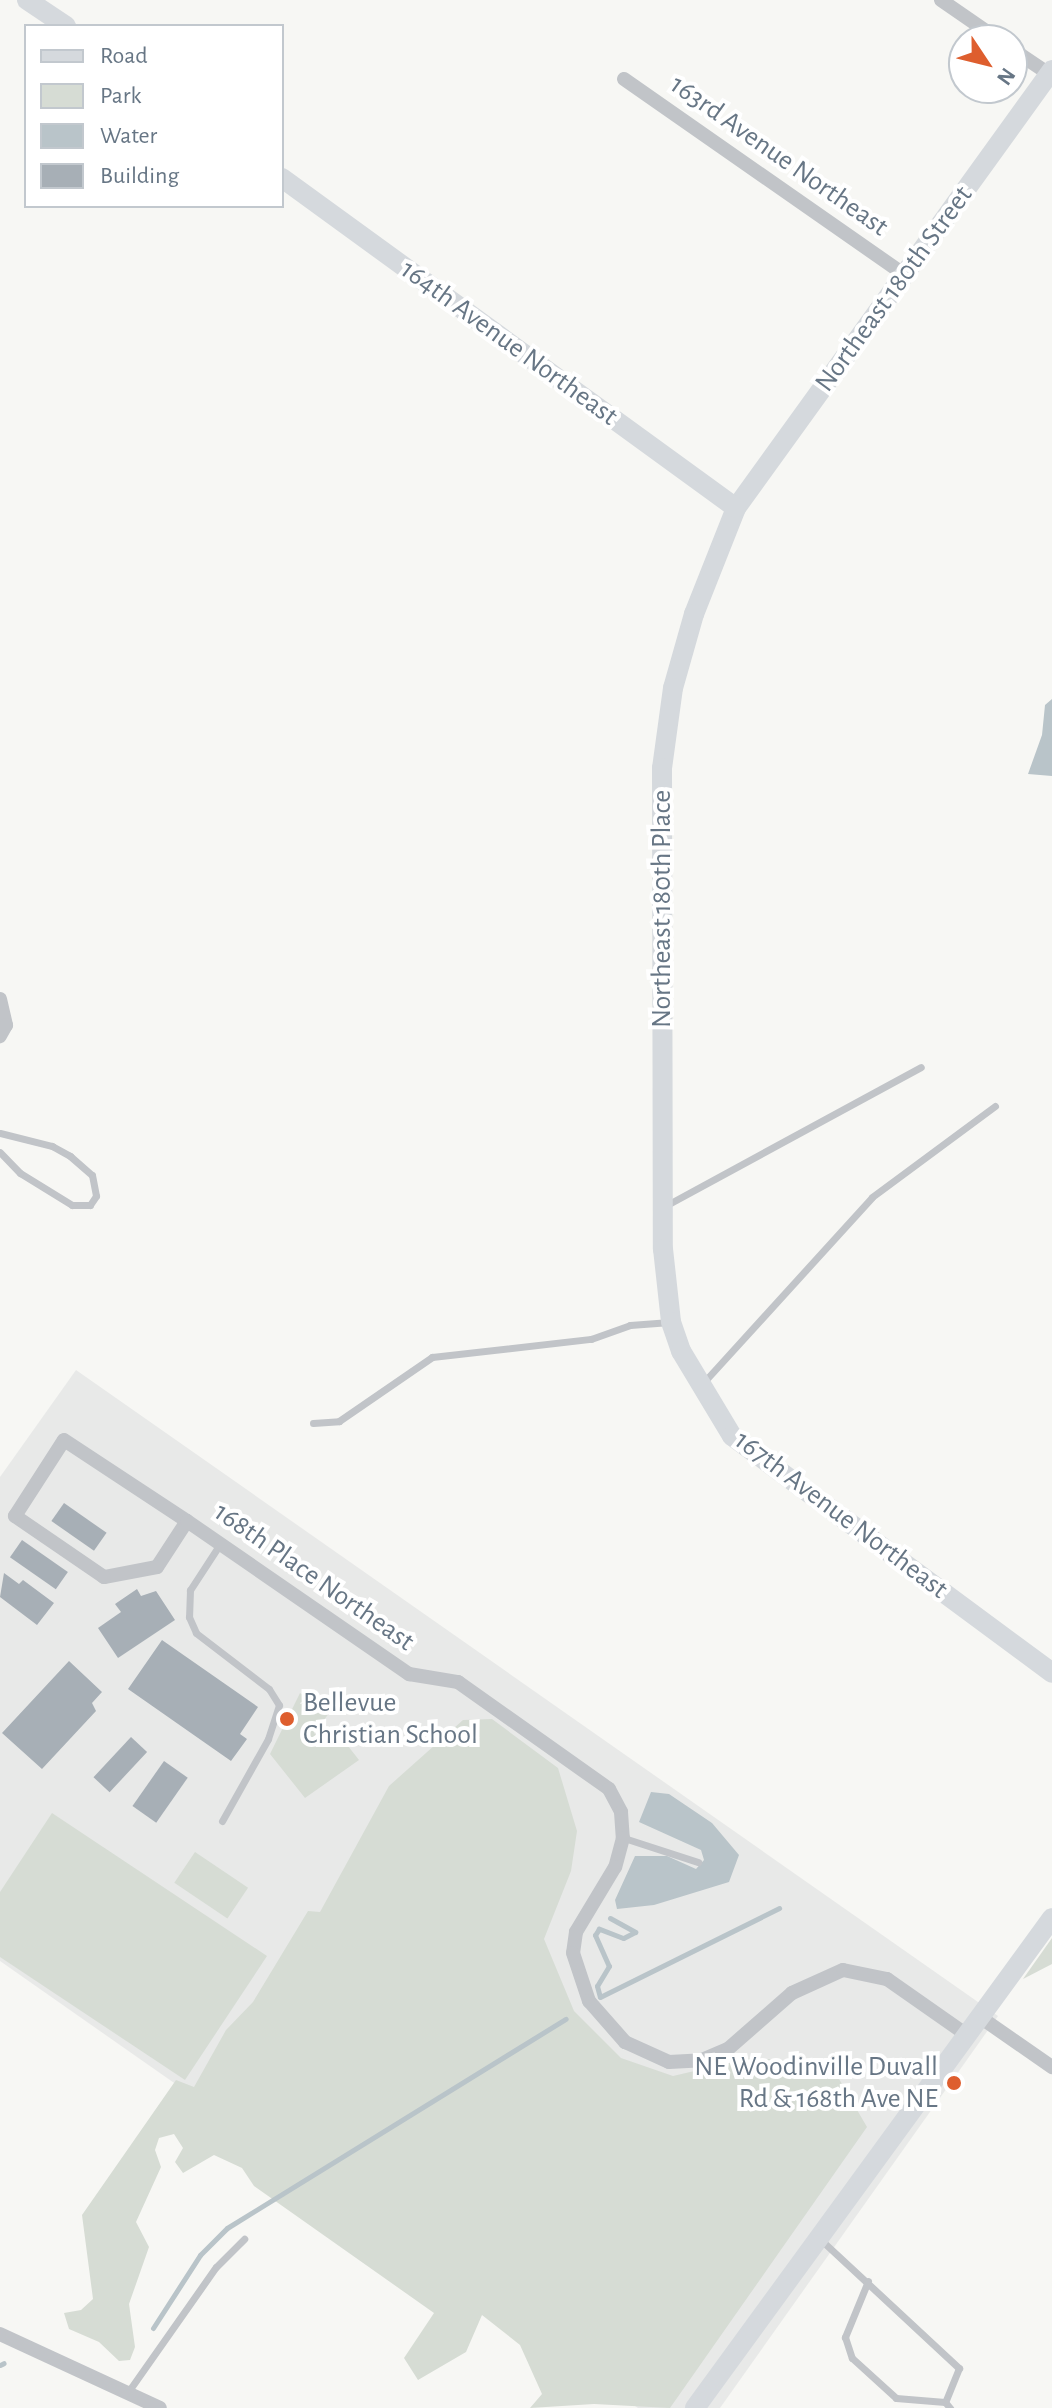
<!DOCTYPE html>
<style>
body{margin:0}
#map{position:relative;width:1052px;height:2408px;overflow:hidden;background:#f7f7f4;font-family:"Alegreya Sans",sans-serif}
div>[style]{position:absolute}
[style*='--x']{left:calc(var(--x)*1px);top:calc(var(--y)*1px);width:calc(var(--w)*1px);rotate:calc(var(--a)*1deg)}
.built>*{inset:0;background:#e8e9e8}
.green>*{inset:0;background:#d6dcd4;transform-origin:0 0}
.water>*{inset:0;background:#b9c4c9}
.stream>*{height:5px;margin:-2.5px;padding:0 2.5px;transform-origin:2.5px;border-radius:2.5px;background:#b9c4c9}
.building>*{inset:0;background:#a7afb6;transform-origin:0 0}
.lane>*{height:7px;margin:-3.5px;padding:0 3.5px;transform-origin:3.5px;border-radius:3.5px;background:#c1c4c8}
.street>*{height:14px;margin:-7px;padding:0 7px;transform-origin:7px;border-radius:7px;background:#c1c4c8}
.secondary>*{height:20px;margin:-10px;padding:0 10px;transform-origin:10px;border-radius:10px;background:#d5d9dd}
.dots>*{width:22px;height:22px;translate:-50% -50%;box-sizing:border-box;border:4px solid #fff;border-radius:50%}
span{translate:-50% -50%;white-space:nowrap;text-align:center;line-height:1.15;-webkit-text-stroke:8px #fff;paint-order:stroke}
.street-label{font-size:28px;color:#677685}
.poi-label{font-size:28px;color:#677685}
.left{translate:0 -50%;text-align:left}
.right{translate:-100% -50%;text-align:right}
.legend{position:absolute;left:24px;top:24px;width:260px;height:184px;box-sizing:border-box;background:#fff;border:2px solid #c2c8ce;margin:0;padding:10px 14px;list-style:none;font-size:24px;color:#677685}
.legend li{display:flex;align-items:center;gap:16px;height:40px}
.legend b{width:40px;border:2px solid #c2c8ce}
.north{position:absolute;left:948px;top:24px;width:80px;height:80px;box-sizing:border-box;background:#fff;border:2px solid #c2c8ce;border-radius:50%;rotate:125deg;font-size:22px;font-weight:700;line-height:32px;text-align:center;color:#677685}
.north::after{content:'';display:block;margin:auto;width:28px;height:36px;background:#de5e2e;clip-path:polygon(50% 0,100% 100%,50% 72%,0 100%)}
</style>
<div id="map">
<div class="built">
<div style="clip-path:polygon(76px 1370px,998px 2016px,720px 2408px,638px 2408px,0 1961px,0 1477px)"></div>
</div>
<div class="green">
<div style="clip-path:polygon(300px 1693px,330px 1712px,314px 1733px,323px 1742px,337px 1732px,359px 1760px,305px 1798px,270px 1754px)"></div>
<div style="clip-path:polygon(492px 1719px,558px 1768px,577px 1831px,571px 1871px,544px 1939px,574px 2011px,621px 2058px,673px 2076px,750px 2058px,784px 2060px,839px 2079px,867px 2127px,670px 2408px,594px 2404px,530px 2408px,542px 2394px,520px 2345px,482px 2315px,466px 2352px,418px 2380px,404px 2358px,434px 2313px,254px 2186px,242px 2168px,214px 2155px,183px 2173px,175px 2162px,183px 2148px,174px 2134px,159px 2138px,155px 2150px,161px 2167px,136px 2222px,149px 2247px,129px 2304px,135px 2347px,130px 2360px,119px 2361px,99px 2342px,69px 2329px,64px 2313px,81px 2310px,93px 2299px,82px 2215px,176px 2080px,194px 2087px,226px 2030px,253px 2002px,308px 1911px,320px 1912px,389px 1786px,463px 1720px)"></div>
<div style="clip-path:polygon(52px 1813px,267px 1956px,185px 2080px,0 1957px,0 1892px)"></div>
<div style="left:195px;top:1852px;width:64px;height:37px;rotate:34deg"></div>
<div style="clip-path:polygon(1052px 1938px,1052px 1964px,1023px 1979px)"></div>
</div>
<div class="water">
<div style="clip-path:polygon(1052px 699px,1052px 776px,1028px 774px,1042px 735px,1045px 705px)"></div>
<div style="clip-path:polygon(651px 1792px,669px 1794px,712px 1823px,739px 1855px,729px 1882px,654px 1905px,617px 1909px,615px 1900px,635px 1856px,667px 1856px,696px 1869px,704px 1860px,701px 1850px,639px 1822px)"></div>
</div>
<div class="stream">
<div style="--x:610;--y:1918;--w:29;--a:29"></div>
<div style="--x:635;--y:1932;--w:13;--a:153"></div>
<div style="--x:623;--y:1938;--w:26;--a:-159"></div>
<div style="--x:599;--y:1929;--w:7;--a:124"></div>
<div style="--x:595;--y:1935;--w:34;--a:66"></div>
<div style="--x:609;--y:1966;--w:23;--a:121"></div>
<div style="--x:597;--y:1986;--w:11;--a:75"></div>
<div style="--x:600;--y:1997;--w:200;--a:-26.4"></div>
<div style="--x:153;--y:2328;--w:87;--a:-57.2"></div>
<div style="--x:200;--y:2255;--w:38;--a:-45"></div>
<div style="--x:227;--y:2228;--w:398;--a:-31.7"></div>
<div style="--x:0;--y:2365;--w:4;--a:-27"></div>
</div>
<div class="building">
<div style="left:64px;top:1503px;width:52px;height:22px;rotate:35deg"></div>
<div style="left:22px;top:1540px;width:56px;height:21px;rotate:35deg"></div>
<div style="clip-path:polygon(4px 1573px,19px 1584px,23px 1580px,54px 1603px,37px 1625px,0 1597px)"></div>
<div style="clip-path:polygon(137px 1589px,141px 1596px,156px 1591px,175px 1620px,118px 1658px,98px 1628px,121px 1612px,115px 1604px)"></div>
<div style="clip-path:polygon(162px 1640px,258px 1707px,240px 1734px,247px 1739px,231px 1761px,128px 1689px)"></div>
<div style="clip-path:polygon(69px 1661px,102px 1692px,92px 1703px,96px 1711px,42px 1769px,2px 1733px)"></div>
<div style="left:131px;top:1737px;width:22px;height:55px;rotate:43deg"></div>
<div style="left:164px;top:1761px;width:29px;height:55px;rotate:35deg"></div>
</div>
<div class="lane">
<div style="--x:0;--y:1133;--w:54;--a:14"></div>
<div style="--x:52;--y:1146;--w:21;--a:29"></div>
<div style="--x:70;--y:1156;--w:29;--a:41"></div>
<div style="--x:92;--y:1175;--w:21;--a:79"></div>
<div style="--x:96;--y:1196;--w:11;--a:124"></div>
<div style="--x:90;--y:1205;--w:18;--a:180"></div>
<div style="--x:72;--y:1205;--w:61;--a:-148.4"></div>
<div style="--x:20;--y:1173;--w:29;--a:-134"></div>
<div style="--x:665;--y:1206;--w:291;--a:-28.5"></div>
<div style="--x:703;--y:1383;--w:251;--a:-47.7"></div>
<div style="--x:872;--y:1197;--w:153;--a:-36.5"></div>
<div style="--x:313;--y:1423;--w:26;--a:-4"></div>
<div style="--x:339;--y:1421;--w:113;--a:-34.5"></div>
<div style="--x:432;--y:1357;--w:160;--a:-6.5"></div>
<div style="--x:591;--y:1339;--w:41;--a:-19.7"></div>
<div style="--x:630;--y:1325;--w:40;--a:-4.3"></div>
<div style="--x:220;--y:1544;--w:55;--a:123.1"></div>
<div style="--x:190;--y:1590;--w:27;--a:92"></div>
<div style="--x:189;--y:1617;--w:17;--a:66"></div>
<div style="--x:196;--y:1633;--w:92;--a:37.5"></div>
<div style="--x:269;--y:1689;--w:19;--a:58"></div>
<div style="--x:279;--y:1705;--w:36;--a:108"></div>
<div style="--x:268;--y:1739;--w:94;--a:119.3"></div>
<div style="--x:624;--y:1838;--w:78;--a:18"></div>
<div style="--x:820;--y:2239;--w:190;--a:42.9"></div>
<div style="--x:959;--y:2368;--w:37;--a:112"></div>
<div style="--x:945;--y:2402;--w:8;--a:50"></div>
<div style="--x:868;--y:2281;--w:61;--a:112.3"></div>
<div style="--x:845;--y:2337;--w:22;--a:72"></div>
<div style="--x:852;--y:2358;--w:59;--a:42.3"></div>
<div style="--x:896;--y:2398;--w:49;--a:4.7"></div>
<div style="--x:128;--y:2392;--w:153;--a:-54.9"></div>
<div style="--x:216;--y:2267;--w:40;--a:-45"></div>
</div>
<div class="street">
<div style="--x:941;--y:0;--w:70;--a:34.6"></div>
<div style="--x:1012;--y:49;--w:45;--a:34"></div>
<div style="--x:624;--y:79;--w:343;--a:34.9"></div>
<div style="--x:0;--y:999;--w:27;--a:77"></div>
<div style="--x:6;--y:1025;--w:13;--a:119"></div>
<div style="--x:187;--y:1521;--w:55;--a:123.1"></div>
<div style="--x:157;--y:1567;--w:54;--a:169.3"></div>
<div style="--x:104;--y:1577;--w:108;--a:-145.6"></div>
<div style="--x:15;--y:1516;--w:90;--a:-57.2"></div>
<div style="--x:64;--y:1440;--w:147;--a:33.4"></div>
<div style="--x:187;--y:1521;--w:270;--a:34.6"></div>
<div style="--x:409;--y:1674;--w:50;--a:9.3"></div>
<div style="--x:458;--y:1682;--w:185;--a:35.3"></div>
<div style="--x:609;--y:1789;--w:26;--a:62"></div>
<div style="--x:621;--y:1812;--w:26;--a:86"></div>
<div style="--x:623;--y:1838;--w:30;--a:105"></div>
<div style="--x:615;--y:1867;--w:76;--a:121"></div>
<div style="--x:576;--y:1932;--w:21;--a:98"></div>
<div style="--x:573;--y:1953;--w:51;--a:71.6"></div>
<div style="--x:589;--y:2001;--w:55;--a:48.7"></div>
<div style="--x:625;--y:2042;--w:48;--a:24.4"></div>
<div style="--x:669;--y:2062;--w:33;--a:-3"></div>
<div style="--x:702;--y:2060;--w:28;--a:-23"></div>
<div style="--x:728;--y:2049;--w:85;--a:-41.2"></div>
<div style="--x:792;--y:1993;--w:56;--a:-24.3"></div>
<div style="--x:843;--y:1970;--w:45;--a:11.6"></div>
<div style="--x:887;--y:1979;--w:98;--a:35"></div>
<div style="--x:980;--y:2017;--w:88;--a:34.8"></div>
<div style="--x:0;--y:2334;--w:176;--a:24.8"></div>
</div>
<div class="secondary">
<div style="--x:27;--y:0;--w:47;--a:33.7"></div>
<div style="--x:1052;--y:70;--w:540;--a:125.81"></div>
<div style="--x:736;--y:508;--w:114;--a:111.6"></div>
<div style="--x:694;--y:614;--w:77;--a:105.8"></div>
<div style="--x:673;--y:688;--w:81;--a:97.8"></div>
<div style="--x:662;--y:768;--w:481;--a:89.9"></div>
<div style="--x:663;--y:1249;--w:73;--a:83.7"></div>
<div style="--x:671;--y:1322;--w:31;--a:71"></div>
<div style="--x:681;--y:1351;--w:99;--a:59"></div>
<div style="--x:732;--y:1436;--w:398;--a:36.5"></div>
<div style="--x:282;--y:178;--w:561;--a:36.01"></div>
<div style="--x:695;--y:2408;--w:606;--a:-53.92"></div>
</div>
<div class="dots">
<div style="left:287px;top:1719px;background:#de5e2e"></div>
<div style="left:954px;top:2083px;background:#de5e2e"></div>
</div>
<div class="street-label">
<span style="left:779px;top:156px;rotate:35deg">163rd Avenue Northeast</span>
<span style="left:894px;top:289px;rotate:-54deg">Northeast 180th Street</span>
<span style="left:509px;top:343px;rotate:36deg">164th Avenue Northeast</span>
<span style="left:662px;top:909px;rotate:-90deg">Northeast 180th Place</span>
<span style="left:841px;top:1515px;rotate:37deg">167th Avenue Northeast</span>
<span style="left:314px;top:1577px;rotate:35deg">168th Place Northeast</span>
</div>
<div class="poi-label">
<span class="left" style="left:303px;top:1719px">Bellevue<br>Christian School</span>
<span class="right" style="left:938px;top:2083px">NE Woodinville Duvall<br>Rd &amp; 168th Ave NE</span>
</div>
<ul class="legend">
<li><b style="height:10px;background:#d5d9dd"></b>Road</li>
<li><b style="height:22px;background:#d6dcd4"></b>Park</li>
<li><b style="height:22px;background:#b9c4c9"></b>Water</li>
<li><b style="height:22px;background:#a7afb6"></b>Building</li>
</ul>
<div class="north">N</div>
</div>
